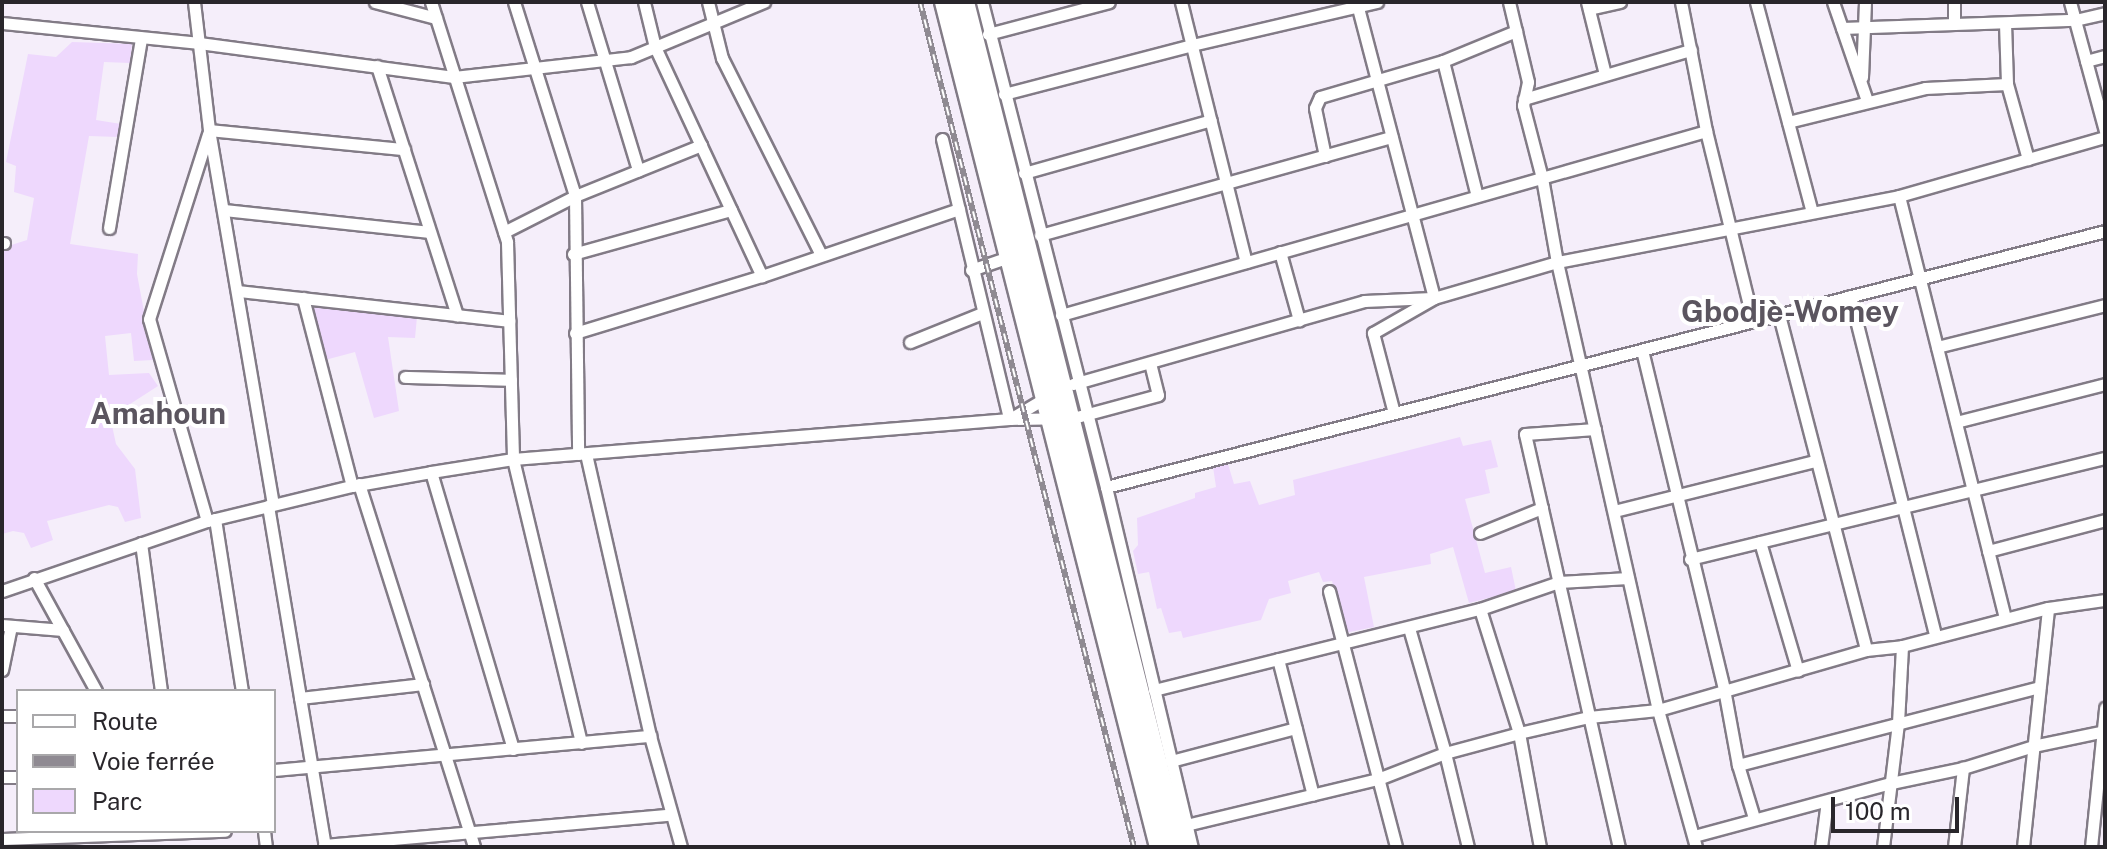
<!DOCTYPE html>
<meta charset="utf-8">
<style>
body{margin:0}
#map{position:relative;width:2107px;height:849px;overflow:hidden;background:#f5eefa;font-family:"Public Sans",sans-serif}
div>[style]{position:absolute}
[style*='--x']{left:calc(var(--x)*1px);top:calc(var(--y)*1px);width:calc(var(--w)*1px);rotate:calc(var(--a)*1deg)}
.green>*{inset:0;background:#eed8fd}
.roads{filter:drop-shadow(2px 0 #827b86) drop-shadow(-2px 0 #827b86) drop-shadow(0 2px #827b86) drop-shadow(0 -2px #827b86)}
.minor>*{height:11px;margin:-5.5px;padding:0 5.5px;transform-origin:5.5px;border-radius:5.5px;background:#fff}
.highway>*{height:16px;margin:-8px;padding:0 8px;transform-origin:8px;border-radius:8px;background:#fff}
.rail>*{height:6px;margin-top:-3px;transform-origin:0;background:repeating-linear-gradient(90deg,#fff 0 9px,#8f8a92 0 18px);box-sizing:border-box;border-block:2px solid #8f8a92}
span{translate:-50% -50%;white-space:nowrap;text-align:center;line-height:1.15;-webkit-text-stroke:8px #fff;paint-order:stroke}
.quarter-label{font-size:30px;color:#5b555f;font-weight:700}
.frame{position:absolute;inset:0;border:4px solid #29262b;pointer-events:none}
.legend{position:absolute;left:16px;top:689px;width:260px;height:144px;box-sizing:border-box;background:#fff;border:2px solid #a9a8aa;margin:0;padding:10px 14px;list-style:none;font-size:24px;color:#29262b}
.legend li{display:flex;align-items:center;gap:16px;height:40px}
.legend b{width:40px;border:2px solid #a9a8aa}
.scale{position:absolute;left:1831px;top:797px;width:128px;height:36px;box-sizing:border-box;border:4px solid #29262b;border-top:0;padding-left:10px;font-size:24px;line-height:28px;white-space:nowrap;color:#29262b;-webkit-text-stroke:6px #fff;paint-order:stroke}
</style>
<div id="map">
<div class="green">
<div style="clip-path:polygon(72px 42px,132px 44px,130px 63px,104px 62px,96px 120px,121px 124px,118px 137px,89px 136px,70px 244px,138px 254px,137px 274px,153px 360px,134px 361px,131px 333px,105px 336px,109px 375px,149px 373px,158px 386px,113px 415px,111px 421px,116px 444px,135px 469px,141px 518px,125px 522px,118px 507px,109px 505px,47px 521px,53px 540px,31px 548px,24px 533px,13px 531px,2px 534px,2px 248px,27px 240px,34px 198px,14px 192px,16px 166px,6px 162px,28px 54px,56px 57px)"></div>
<div style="clip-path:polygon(310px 305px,417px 317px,415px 338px,388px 337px,399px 411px,374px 418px,355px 352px,325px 360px)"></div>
<div style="clip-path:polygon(1460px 437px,1463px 446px,1491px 440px,1498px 467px,1485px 470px,1490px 493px,1465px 499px,1485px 573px,1511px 567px,1516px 591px,1469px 603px,1453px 547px,1430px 554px,1431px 564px,1364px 577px,1374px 627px,1345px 633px,1332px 581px,1323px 582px,1319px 572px,1288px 581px,1291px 593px,1269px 599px,1261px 620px,1183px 638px,1181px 631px,1169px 633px,1161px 608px,1157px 609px,1149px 572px,1138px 574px,1133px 551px,1138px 545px,1137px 518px,1195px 498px,1195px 493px,1216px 487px,1213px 467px,1228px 464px,1234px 484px,1250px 481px,1259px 505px,1295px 495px,1293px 480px)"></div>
</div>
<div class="roads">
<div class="minor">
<div style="--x:194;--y:2;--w:129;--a:83.3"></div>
<div style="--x:209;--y:130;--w:380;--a:80.3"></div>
<div style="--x:375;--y:2;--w:63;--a:14.7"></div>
<div style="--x:431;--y:2;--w:252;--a:72.4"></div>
<div style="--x:507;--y:242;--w:217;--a:88.4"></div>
<div style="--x:513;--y:459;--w:292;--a:76.5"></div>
<div style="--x:514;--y:2;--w:203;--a:72.5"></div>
<div style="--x:575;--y:196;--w:258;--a:89.3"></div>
<div style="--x:587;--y:2;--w:176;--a:73.1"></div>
<div style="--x:644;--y:2;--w:46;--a:76.3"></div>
<div style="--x:655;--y:47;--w:253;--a:65"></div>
<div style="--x:708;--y:2;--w:58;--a:76"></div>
<div style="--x:722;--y:58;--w:220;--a:63.3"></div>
<div style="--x:940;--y:2;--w:872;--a:75.72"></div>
<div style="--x:982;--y:2;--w:501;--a:75.66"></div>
<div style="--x:1106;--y:487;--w:370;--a:76.6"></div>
<div style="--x:1181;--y:2;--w:268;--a:76"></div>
<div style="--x:1509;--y:2;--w:82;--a:76.6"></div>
<div style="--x:1528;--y:82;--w:24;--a:102"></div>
<div style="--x:1523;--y:105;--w:75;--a:75.4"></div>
<div style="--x:1542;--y:178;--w:85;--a:79.9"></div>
<div style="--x:1557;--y:262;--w:459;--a:77.3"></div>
<div style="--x:1658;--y:710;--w:142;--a:74.5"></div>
<div style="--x:1587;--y:2;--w:74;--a:76"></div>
<div style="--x:1681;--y:2;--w:131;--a:79"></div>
<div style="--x:1706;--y:131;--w:196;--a:76.1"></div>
<div style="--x:1756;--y:2;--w:217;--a:75.1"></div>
<div style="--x:1833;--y:2;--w:105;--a:71"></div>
<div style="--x:2070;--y:2;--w:134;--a:74.8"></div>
<div style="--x:1357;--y:4;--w:304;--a:75.3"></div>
<div style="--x:1589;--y:9;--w:32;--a:-13"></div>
<div style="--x:2;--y:23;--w:198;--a:5.8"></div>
<div style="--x:199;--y:43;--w:257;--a:7.6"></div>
<div style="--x:454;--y:77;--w:178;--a:-6.4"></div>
<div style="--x:631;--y:57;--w:144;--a:-22.5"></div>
<div style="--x:2005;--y:23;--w:61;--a:88.1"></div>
<div style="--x:2007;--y:84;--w:78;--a:74.4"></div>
<div style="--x:1954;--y:24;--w:22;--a:-90"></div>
<div style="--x:1842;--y:28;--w:233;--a:-2"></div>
<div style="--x:2075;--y:20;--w:31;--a:-13"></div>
<div style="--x:988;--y:34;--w:125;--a:-14.8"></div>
<div style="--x:1443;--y:61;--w:139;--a:75.9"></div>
<div style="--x:2086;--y:61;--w:20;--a:-15"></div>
<div style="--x:377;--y:66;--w:262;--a:72.2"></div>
<div style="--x:1862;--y:77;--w:75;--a:-87.7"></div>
<div style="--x:1004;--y:94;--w:194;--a:-14.6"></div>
<div style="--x:1192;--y:45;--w:190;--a:-13.1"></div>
<div style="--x:1524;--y:99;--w:174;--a:-16.4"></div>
<div style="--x:1788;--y:122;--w:141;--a:-13.9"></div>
<div style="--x:1925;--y:88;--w:82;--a:-2.8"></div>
<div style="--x:209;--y:130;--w:196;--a:5.6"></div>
<div style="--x:942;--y:139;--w:288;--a:76.5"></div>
<div style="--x:1325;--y:156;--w:49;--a:-101.8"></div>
<div style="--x:1315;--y:108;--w:12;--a:-66"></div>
<div style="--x:1320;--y:97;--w:128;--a:-16.3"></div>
<div style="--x:1443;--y:61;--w:79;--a:-22.3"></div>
<div style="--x:1024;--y:173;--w:194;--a:-15.8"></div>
<div style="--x:1899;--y:196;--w:435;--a:75.9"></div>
<div style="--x:224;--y:210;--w:207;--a:6.1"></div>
<div style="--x:109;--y:228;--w:193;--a:-80.4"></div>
<div style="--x:504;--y:232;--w:80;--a:-26.9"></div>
<div style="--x:575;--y:196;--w:136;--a:-22"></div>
<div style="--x:1040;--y:235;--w:365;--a:-15.6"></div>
<div style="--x:2;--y:243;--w:2;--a:0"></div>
<div style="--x:1280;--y:252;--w:71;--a:74.4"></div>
<div style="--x:573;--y:254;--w:164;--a:-15.6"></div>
<div style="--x:971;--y:270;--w:37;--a:-19"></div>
<div style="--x:238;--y:291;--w:273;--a:6.3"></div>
<div style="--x:1850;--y:296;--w:349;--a:75.9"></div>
<div style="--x:303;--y:298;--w:194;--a:75.4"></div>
<div style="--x:1061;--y:315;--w:671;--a:-15.92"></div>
<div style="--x:1779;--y:315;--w:346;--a:75.4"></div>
<div style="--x:575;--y:333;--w:195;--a:-17"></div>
<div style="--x:762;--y:276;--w:208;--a:-18.8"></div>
<div style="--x:910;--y:342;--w:78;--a:-21.9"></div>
<div style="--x:1937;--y:347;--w:173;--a:-14"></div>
<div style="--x:1642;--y:350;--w:349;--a:76.4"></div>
<div style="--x:1724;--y:689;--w:77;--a:79.6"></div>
<div style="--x:1738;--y:765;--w:55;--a:73.2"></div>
<div style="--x:405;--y:377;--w:106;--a:1.6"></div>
<div style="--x:1073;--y:384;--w:303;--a:-15.9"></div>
<div style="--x:1364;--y:301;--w:68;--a:-2.5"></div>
<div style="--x:1394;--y:413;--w:83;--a:-104.7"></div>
<div style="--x:1373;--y:333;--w:70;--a:-29.8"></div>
<div style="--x:1434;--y:298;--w:128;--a:-16.3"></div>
<div style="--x:1557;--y:262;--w:348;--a:-10.9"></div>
<div style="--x:1899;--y:196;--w:214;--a:-16"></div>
<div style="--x:1010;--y:419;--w:43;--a:-30.7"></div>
<div style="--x:1956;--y:422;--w:154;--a:-14.3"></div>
<div style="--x:1595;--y:429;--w:70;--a:175.9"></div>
<div style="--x:1525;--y:434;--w:424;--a:77.2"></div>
<div style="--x:586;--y:454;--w:289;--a:77.2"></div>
<div style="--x:650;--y:736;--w:115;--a:74.4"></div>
<div style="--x:431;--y:472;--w:289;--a:73.5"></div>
<div style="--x:359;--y:484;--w:381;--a:72.4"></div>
<div style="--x:1106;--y:487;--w:1031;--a:-14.37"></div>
<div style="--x:268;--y:506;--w:346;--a:80.5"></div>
<div style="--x:1614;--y:511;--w:207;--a:-14"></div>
<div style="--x:215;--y:519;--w:174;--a:81.1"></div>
<div style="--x:207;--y:521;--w:210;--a:-106"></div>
<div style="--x:149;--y:319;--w:194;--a:-72.3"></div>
<div style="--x:1480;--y:533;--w:67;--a:-22"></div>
<div style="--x:1760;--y:542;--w:134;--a:73.6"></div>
<div style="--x:141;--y:543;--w:149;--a:82.3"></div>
<div style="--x:1988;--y:551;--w:121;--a:-14.8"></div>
<div style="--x:1690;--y:559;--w:427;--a:-13.7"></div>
<div style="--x:34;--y:578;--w:129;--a:61.2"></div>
<div style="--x:2;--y:591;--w:217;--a:-18.9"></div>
<div style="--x:207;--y:521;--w:149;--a:-13.6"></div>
<div style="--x:352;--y:486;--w:80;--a:-10"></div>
<div style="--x:431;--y:472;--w:83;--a:-9"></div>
<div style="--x:513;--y:459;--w:498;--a:-4.6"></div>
<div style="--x:1009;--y:419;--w:64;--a:-0.9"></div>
<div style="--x:1073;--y:418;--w:88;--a:-15.1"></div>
<div style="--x:1158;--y:395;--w:33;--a:-104"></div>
<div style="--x:1329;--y:591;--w:265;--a:75.3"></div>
<div style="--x:1480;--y:609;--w:130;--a:72.5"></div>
<div style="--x:1519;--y:733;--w:116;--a:79.6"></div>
<div style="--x:2;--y:625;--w:61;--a:4.7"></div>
<div style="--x:1409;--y:628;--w:130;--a:73.9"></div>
<div style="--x:1445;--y:753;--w:97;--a:76.3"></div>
<div style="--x:1278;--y:659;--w:140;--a:75.6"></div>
<div style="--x:2;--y:670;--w:45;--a:-78.4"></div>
<div style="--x:1154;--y:690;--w:336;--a:-14"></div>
<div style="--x:1480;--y:609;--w:83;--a:-18.9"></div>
<div style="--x:1559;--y:582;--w:69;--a:-3.3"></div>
<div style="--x:300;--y:698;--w:124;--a:-6.5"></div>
<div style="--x:2;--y:716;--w:16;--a:0"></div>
<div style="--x:1171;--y:761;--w:129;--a:-14.8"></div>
<div style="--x:1738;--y:765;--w:311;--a:-14.5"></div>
<div style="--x:274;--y:770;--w:378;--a:-5.2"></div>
<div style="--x:2;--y:777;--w:16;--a:0"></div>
<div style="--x:1186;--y:825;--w:197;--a:-13.5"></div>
<div style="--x:1378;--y:779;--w:72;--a:-21.2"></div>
<div style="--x:1445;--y:753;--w:77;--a:-15.1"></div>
<div style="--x:1519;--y:733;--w:72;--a:-12.9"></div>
<div style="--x:1589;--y:717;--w:69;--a:-5.8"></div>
<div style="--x:1658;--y:710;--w:216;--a:-16.1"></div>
<div style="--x:1866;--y:650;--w:36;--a:-6"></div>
<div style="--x:1902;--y:646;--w:151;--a:-14.6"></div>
<div style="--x:2048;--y:608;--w:58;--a:-8"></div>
<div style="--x:264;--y:831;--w:16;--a:83"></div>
<div style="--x:1694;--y:836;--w:204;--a:-15.1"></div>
<div style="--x:1891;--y:783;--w:74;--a:-11.8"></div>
<div style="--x:1963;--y:768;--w:73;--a:-17.4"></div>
<div style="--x:2033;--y:746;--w:74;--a:-11.8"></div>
<div style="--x:2;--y:839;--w:223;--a:-2.1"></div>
<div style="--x:324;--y:845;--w:346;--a:-5"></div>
<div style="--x:1821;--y:847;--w:46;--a:-82.6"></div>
<div style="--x:1883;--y:847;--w:125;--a:-83.1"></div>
<div style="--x:1898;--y:723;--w:77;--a:-87"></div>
<div style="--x:1954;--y:847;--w:80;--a:-83.5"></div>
<div style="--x:2023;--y:847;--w:240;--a:-84"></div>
<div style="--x:2091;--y:847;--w:140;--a:-84.2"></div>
</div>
<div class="highway">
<div style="--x:953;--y:2;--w:872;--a:75.79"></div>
<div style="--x:966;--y:2;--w:872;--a:75.79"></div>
</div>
</div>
<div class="rail">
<div style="--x:920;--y:2;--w:872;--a:75.79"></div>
</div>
<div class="quarter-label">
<span style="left:1790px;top:311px">Gbodjè-Womey</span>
<span style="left:158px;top:413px">Amahoun</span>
</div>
<div class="frame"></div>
<ul class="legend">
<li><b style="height:10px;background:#fff"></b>Route</li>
<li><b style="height:10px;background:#8f8a92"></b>Voie ferrée</li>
<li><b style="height:22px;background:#eed8fd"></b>Parc</li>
</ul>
<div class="scale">100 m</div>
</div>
